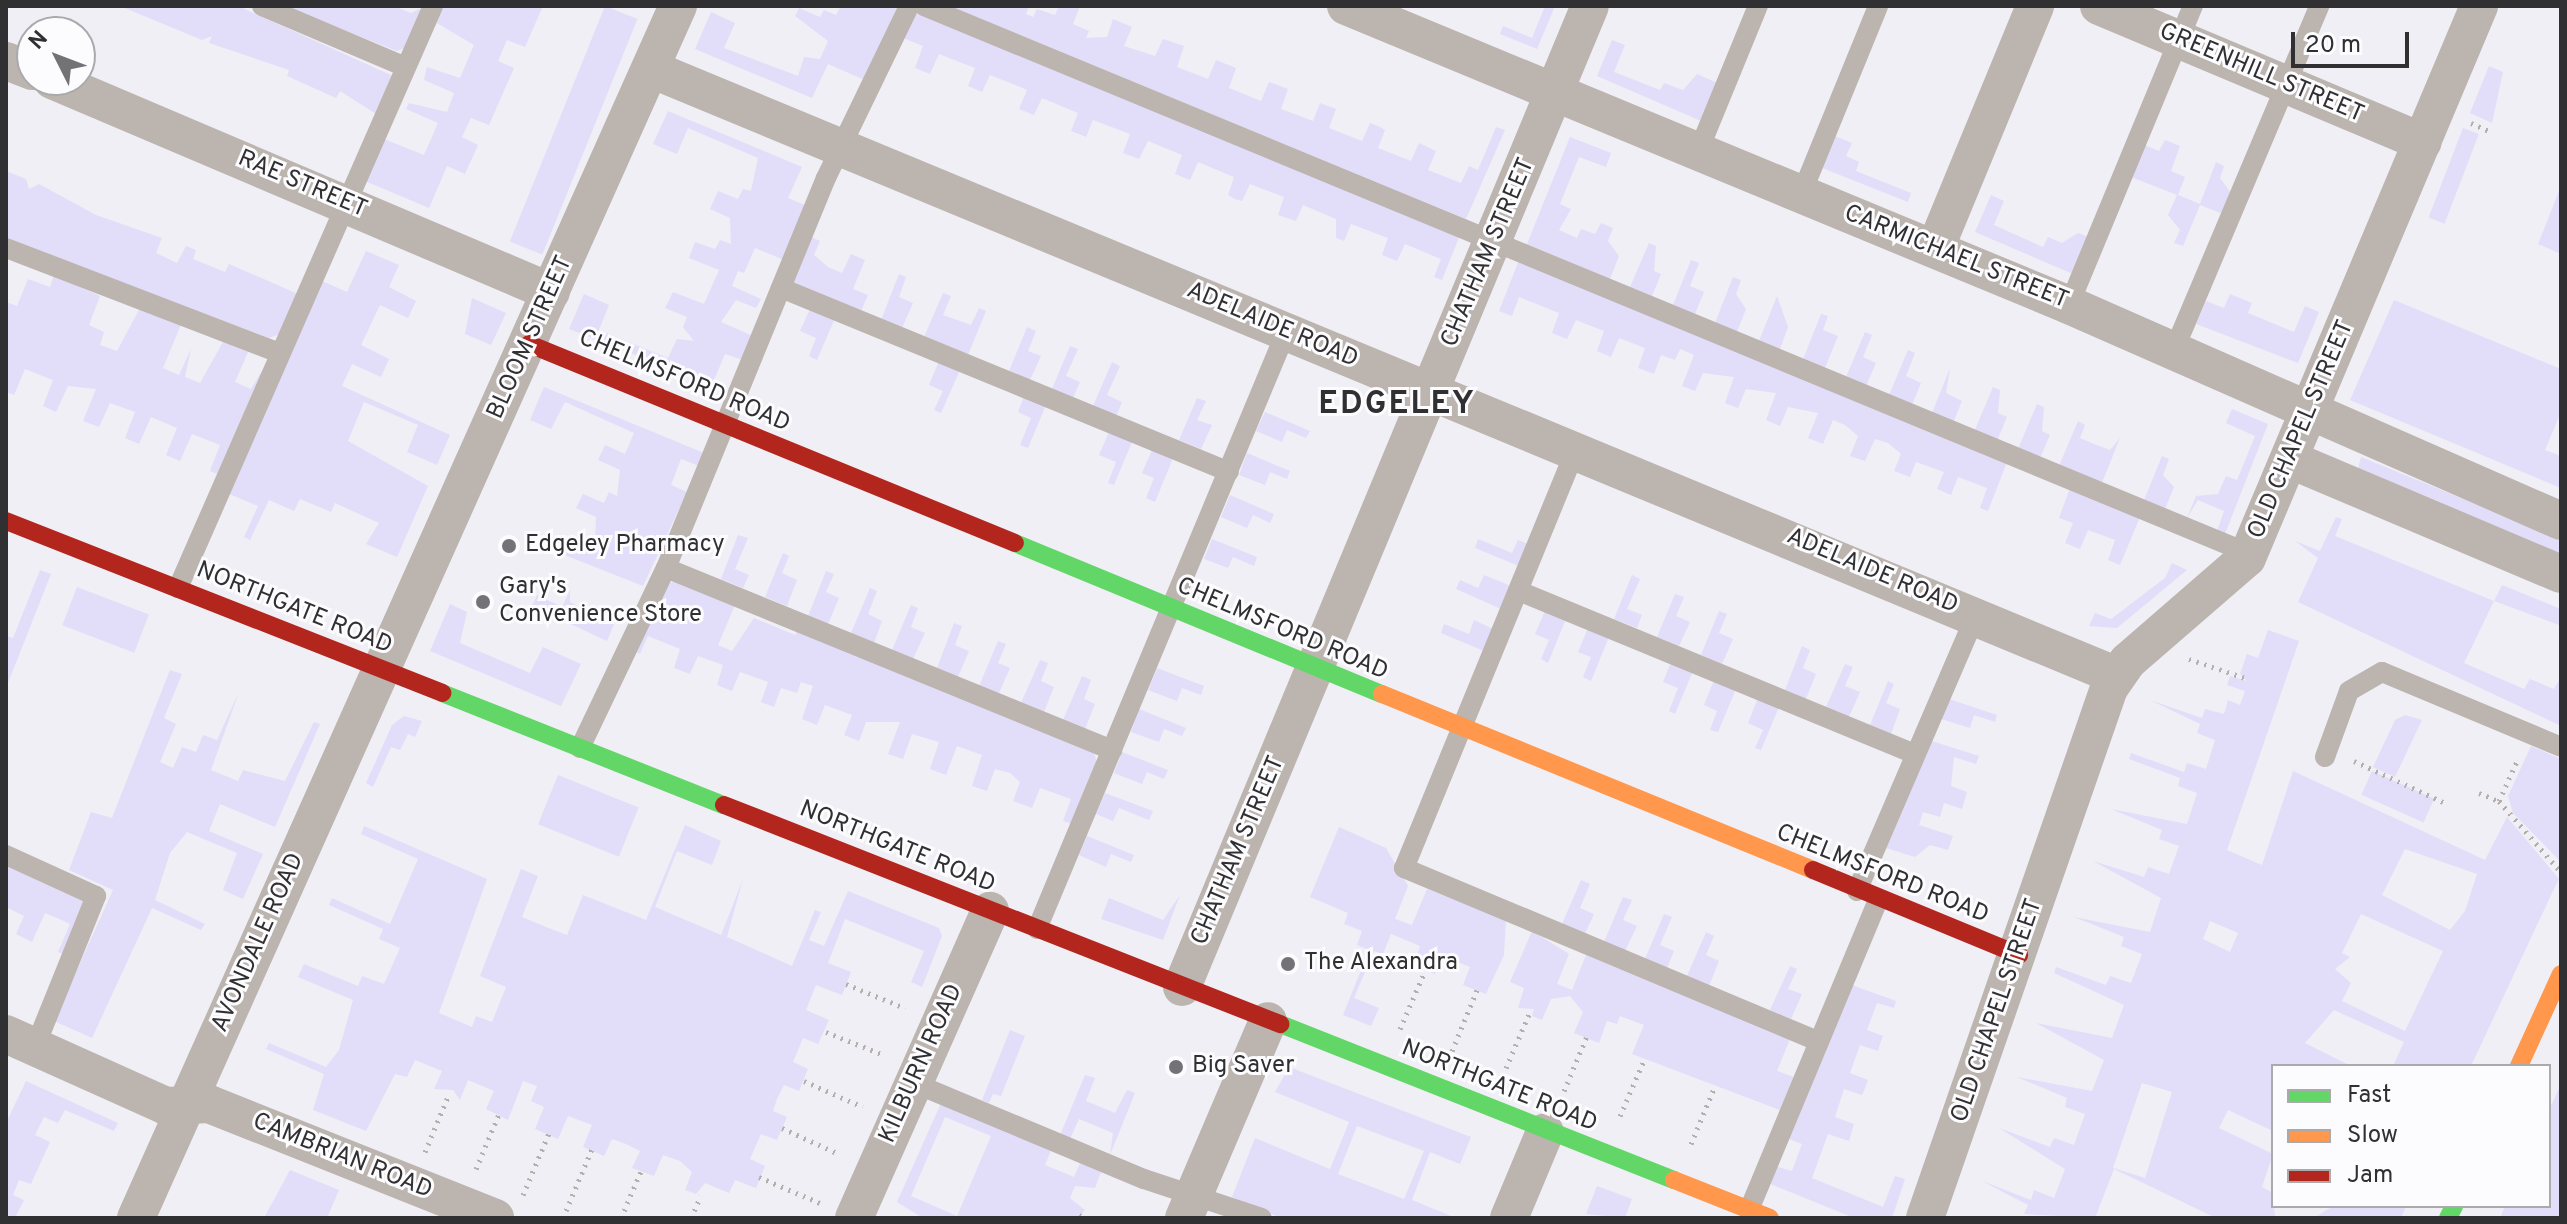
<!DOCTYPE html>
<style>
body{margin:0}
#map{position:relative;width:2567px;height:1224px;overflow:hidden;background:#f0eff5;font-family:Overpass,sans-serif}
div>[style]{position:absolute}
[style*='--x']{left:calc(var(--x)*1px);top:calc(var(--y)*1px);width:calc(var(--w)*1px);rotate:calc(var(--a)*1deg)}
.green>*{inset:0;background:#e2ddf9;transform-origin:0 0}
.path>*{height:5px;margin-top:-2.5px;transform-origin:0;background:repeating-linear-gradient(90deg,#b4afac 0 2px,transparent 0 8px)}
.lane>*{height:20px;margin:-10px;padding:0 10px;transform-origin:10px;border-radius:10px;background:#bcb4ae}
.street>*{height:38px;margin:-19px;padding:0 19px;transform-origin:19px;border-radius:19px;background:#bcb4ae}
.fast>*{height:18px;margin:-9px;padding:0 9px;transform-origin:9px;border-radius:9px;background:#63d668}
.slow>*{height:18px;margin:-9px;padding:0 9px;transform-origin:9px;border-radius:9px;background:#ff974d}
.jam>*{height:18px;margin:-9px;padding:0 9px;transform-origin:9px;border-radius:9px;background:#b3261e}
.dots>*{width:22px;height:22px;translate:-50% -50%;box-sizing:border-box;border:4px solid #fcfcfe;border-radius:50%}
span{translate:-50% -50%;white-space:nowrap;text-align:center;line-height:1.15;-webkit-text-stroke:6px #fcfcfe;paint-order:stroke}
.street-label{font-size:24px;color:#303033}
.poi-label{font-size:24px;color:#303033}
.left{translate:0 -50%;text-align:left}
.district-label{font-size:32px;color:#303033;font-weight:700;letter-spacing:2px}
.frame{position:absolute;inset:0;border:8px solid #303033;pointer-events:none}
.legend{position:absolute;left:2271px;top:1064px;width:280px;height:144px;box-sizing:border-box;background:#fcfcfe;border:2px solid #aaaaad;margin:0;padding:10px 14px;list-style:none;font-size:24px;color:#303033}
.legend li{display:flex;align-items:center;gap:16px;height:40px}
.legend b{width:40px;border:2px solid #aaaaad}
.north{position:absolute;left:16px;top:16px;width:80px;height:80px;box-sizing:border-box;background:#fcfcfe;border:2px solid #aaaaad;border-radius:50%;rotate:312deg;font-size:22px;font-weight:700;line-height:32px;text-align:center;color:#303033}
.north::after{content:'';display:block;margin:auto;width:28px;height:36px;background:#737377;clip-path:polygon(50% 0,100% 100%,50% 72%,0 100%)}
.scale{position:absolute;left:2291px;top:32px;width:118px;height:36px;box-sizing:border-box;border:4px solid #303033;border-top:0;padding-left:10px;font-size:24px;line-height:28px;white-space:nowrap;color:#303033;-webkit-text-stroke:6px #fcfcfe;paint-order:stroke}
</style>
<div id="map">
<div class="green">
<div style="clip-path:polygon(120px 6px,238px 6px,393px 76px,376px 114px,340px 91px,336px 98px,287px 76px,289px 70px,209px 43px,212px 36px,202px 40px)"></div>
<div style="clip-path:polygon(282px 6px,393px 6px,411px 13px,426px 6px,407px 47px,397px 51px)"></div>
<div style="clip-path:polygon(442px 6px,543px 6px,525px 47px,507px 40px,498px 61px,514px 68px,489px 125px,471px 118px,462px 137px,478px 145px,465px 174px,447px 166px,429px 208px,365px 181px,384px 139px,424px 155px,438px 123px,406px 109px,409px 103px,447px 112px,454px 93px,424px 80px,427px 67px,460px 78px,474px 45px,435px 22px)"></div>
<div style="left:605px;top:6px;width:35px;height:254px;rotate:22deg"></div>
<div style="clip-path:polygon(841px 6px,900px 6px,867px 81px,828px 64px,812px 98px,695px 49px,711px 12px,735px 23px,724px 48px,798px 76px,804px 57px,820px 59px,828px 41px,795px 16px,799px 8px,820px 17px,824px 10px,836px 15px)"></div>
<div style="clip-path:polygon(949px 6px,1029px 6px,1026px 14px,1033px 17px,1037px 9px,1055px 15px,1059px 6px,1080px 6px,1073px 24px,1089px 31px,1086px 38px,1107px 37px,1113px 19px,1132px 27px,1124px 46px,1155px 56px,1163px 39px,1184px 46px,1177px 67px,1208px 79px,1216px 60px,1236px 68px,1229px 88px,1261px 101px,1269px 82px,1288px 89px,1281px 109px,1313px 121px,1320px 103px,1336px 109px,1329px 128px,1362px 141px,1370px 123px,1378px 126px,1385px 130px,1378px 148px,1411px 161px,1419px 143px,1436px 151px,1428px 170px,1461px 183px,1469px 166px,1478px 170px,1496px 127px,1505px 130px,1466px 219px)"></div>
<div style="clip-path:polygon(1545px 6px,1555px 6px,1537px 49px,1500px 34px,1503px 26px,1532px 38px)"></div>
<div style="clip-path:polygon(915px 10px,1460px 235px,1442px 280px,1434px 277px,1441px 259px,1405px 244px,1397px 261px,1382px 255px,1388px 238px,1351px 224px,1344px 241px,1336px 238px,1336px 219px,1303px 205px,1296px 221px,1278px 215px,1284px 197px,1250px 184px,1242px 201px,1235px 199px,1228px 195px,1234px 177px,1198px 162px,1190px 180px,1175px 174px,1182px 155px,1148px 141px,1139px 159px,1123px 153px,1130px 134px,1093px 120px,1086px 137px,1079px 134px,1071px 131px,1078px 113px,1042px 98px,1034px 115px,1019px 109px,1027px 90px,1008px 82px,990px 75px,982px 92px,968px 86px,975px 68px,939px 54px,930px 74px,915px 68px,923px 46px,903px 38px)"></div>
<div style="clip-path:polygon(1612px 40px,1625px 45px,1614px 72px,1660px 90px,1664px 83px,1683px 90px,1697px 74px,1717px 83px,1701px 121px,1597px 76px)"></div>
<div style="clip-path:polygon(2489px 66px,2503px 72px,2492px 123px,2470px 113px)"></div>
<div style="clip-path:polygon(668px 111px,802px 167px,788px 198px,807px 206px,784px 260px,755px 248px,744px 273px,738px 271px,732px 286px,761px 299px,756px 308px,736px 300px,721px 322px,753px 336px,743px 360px,725px 354px,712px 385px,569px 329px,584px 294px,609px 305px,599px 330px,668px 358px,677px 339px,694px 341px,683px 327px,687px 317px,665px 308px,673px 292px,704px 304px,719px 270px,689px 258px,695px 242px,715px 249px,720px 240px,731px 244px,730px 218px,710px 209px,718px 191px,738px 199px,743px 189px,751px 191px,758px 158px,688px 128px,677px 154px,653px 144px)"></div>
<div style="left:2463px;top:128px;width:17px;height:96px;rotate:21deg"></div>
<div style="clip-path:polygon(1835px 136px,1852px 143px,1846px 156px,1859px 162px,1856px 171px,1911px 193px,1908px 202px,1822px 168px)"></div>
<div style="clip-path:polygon(1570px 137px,1611px 153px,1606px 167px,1579px 157px,1560px 204px,1571px 209px,1559px 230px,1577px 238px,1581px 229px,1595px 234px,1601px 223px,1613px 228px,1608px 241px,1619px 256px,1610px 279px,1527px 244px)"></div>
<div style="clip-path:polygon(2165px 140px,2180px 146px,2171px 171px,2185px 177px,2178px 195px,2200px 204px,2216px 162px,2224px 166px,2220px 178px,2231px 193px,2223px 214px,2200px 205px,2183px 246px,2174px 243px,2180px 230px,2168px 215px,2177px 195px,2131px 177px,2144px 145px,2159px 151px)"></div>
<div style="clip-path:polygon(6px 171px,26px 179px,29px 189px,39px 184px,96px 215px,162px 238px,156px 253px,177px 263px,186px 246px,196px 250px,193px 259px,225px 272px,229px 264px,298px 294px,280px 334px,269px 338px,6px 239px)"></div>
<div style="clip-path:polygon(2561px 186px,2561px 254px,2538px 244px)"></div>
<div style="clip-path:polygon(1991px 195px,2004px 201px,1994px 225px,2043px 247px,2048px 237px,2062px 243px,2078px 233px,2089px 237px,2073px 274px,1975px 232px)"></div>
<div style="clip-path:polygon(811px 237px,820px 241px,814px 255px,828px 267px,842px 273px,851px 254px,865px 260px,853px 289px,868px 295px,861px 311px,792px 283px)"></div>
<div style="clip-path:polygon(1649px 243px,1656px 246px,1654px 271px,1661px 274px,1652px 296px,1630px 287px)"></div>
<div style="clip-path:polygon(366px 251px,399px 265px,389px 287px,416px 301px,408px 318px,380px 305px,361px 345px,389px 359px,381px 377px,352px 364px,342px 386px,450px 435px,437px 465px,407px 452px,418px 425px,364px 402px,348px 441px,428px 486px,397px 557px,366px 544px,379px 523px,335px 503px,331px 512px,300px 499px,294px 511px,269px 500px,250px 540px,244px 537px,258px 506px,227px 493px,322px 281px,347px 292px)"></div>
<div style="clip-path:polygon(1519px 260px,2007px 462px,1988px 511px,1980px 508px,1987px 488px,1958px 477px,1951px 495px,1937px 489px,1944px 472px,1916px 462px,1910px 477px,1894px 471px,1901px 454px,1888px 443px,1875px 439px,1865px 461px,1850px 456px,1858px 436px,1845px 425px,1833px 420px,1823px 444px,1808px 438px,1818px 413px,1788px 407px,1780px 426px,1766px 420px,1776px 393px,1746px 389px,1738px 408px,1725px 403px,1734px 377px,1703px 373px,1695px 391px,1682px 386px,1694px 355px,1680px 349px,1675px 360px,1661px 355px,1654px 374px,1638px 368px,1645px 348px,1619px 338px,1611px 357px,1597px 351px,1604px 331px,1576px 320px,1567px 339px,1552px 333px,1559px 313px,1519px 297px,1512px 316px,1499px 311px)"></div>
<div style="clip-path:polygon(1691px 260px,1699px 263px,1690px 286px,1704px 292px,1695px 314px,1673px 305px)"></div>
<div style="clip-path:polygon(899px 274px,906px 277px,899px 297px,913px 303px,902px 328px,881px 320px)"></div>
<div style="clip-path:polygon(54px 275px,100px 296px,89px 325px,104px 332px,100px 345px,117px 351px,141px 306px,182px 322px,163px 368px,179px 375px,191px 349px,185px 377px,200px 383px,224px 340px,249px 350px,235px 382px,251px 389px,266px 364px,217px 474px,210px 471px,220px 445px,192px 434px,180px 461px,166px 455px,177px 428px,151px 417px,139px 444px,125px 438px,135px 412px,110px 403px,99px 427px,83px 421px,96px 389px,68px 386px,56px 412px,43px 406px,53px 380px,25px 369px,14px 395px,6px 392px,6px 302px,17px 306px,28px 279px,50px 287px)"></div>
<div style="clip-path:polygon(1733px 277px,1741px 280px,1736px 294px,1746px 309px,1737px 332px,1715px 323px)"></div>
<div style="clip-path:polygon(943px 293px,951px 296px,943px 315px,971px 325px,979px 308px,986px 311px,968px 355px,924px 337px)"></div>
<div style="clip-path:polygon(2230px 294px,2252px 303px,2248px 313px,2294px 332px,2305px 306px,2319px 312px,2298px 363px,2196px 324px,2206px 301px,2224px 308px)"></div>
<div style="clip-path:polygon(1777px 296px,1788px 327px,1780px 349px,1759px 341px)"></div>
<div style="clip-path:polygon(472px 298px,506px 313px,491px 345px,465px 334px)"></div>
<div style="clip-path:polygon(2394px 300px,2561px 369px,2561px 412px,2545px 450px,2561px 456px,2561px 488px,2350px 400px)"></div>
<div style="clip-path:polygon(810px 309px,835px 318px,817px 360px,809px 356px,816px 338px,800px 331px)"></div>
<div style="clip-path:polygon(1821px 314px,1828px 316px,1823px 330px,1838px 336px,1825px 368px,1803px 359px)"></div>
<div style="clip-path:polygon(1027px 327px,1036px 331px,1028px 351px,1041px 356px,1030px 380px,1009px 371px)"></div>
<div style="clip-path:polygon(1865px 332px,1872px 335px,1863px 357px,1876px 363px,1866px 386px,1846px 377px)"></div>
<div style="clip-path:polygon(1070px 346px,1078px 349px,1066px 376px,1080px 382px,1073px 398px,1052px 389px)"></div>
<div style="clip-path:polygon(1908px 350px,1915px 353px,1906px 376px,1921px 383px,1912px 405px,1889px 395px)"></div>
<div style="clip-path:polygon(939px 361px,960px 370px,941px 413px,934px 410px,943px 391px,929px 385px)"></div>
<div style="clip-path:polygon(1112px 362px,1120px 366px,1107px 395px,1122px 402px,1116px 417px,1093px 406px)"></div>
<div style="clip-path:polygon(1950px 368px,1946px 393px,1962px 401px,1953px 423px,1932px 413px)"></div>
<div style="clip-path:polygon(544px 387px,704px 453px,699px 466px,681px 459px,671px 485px,687px 492px,643px 586px,557px 552px,561px 543px,581px 553px,586px 543px,595px 546px,596px 517px,576px 508px,583px 494px,604px 503px,609px 492px,617px 496px,620px 470px,598px 460px,605px 445px,625px 454px,634px 433px,565px 402px,551px 429px,530px 420px)"></div>
<div style="clip-path:polygon(1993px 387px,2000px 390px,1998px 413px,2007px 417px,1997px 441px,1974px 432px)"></div>
<div style="clip-path:polygon(1024px 396px,1046px 405px,1028px 448px,1020px 445px,1031px 418px,1018px 412px)"></div>
<div style="clip-path:polygon(1197px 398px,1206px 401px,1197px 420px,1212px 425px,1201px 449px,1179px 440px)"></div>
<div style="clip-path:polygon(2037px 404px,2044px 407px,2042px 431px,2050px 435px,2040px 458px,2018px 449px)"></div>
<div style="clip-path:polygon(2232px 409px,2268px 424px,2225px 534px,2217px 531px,2224px 511px,2198px 500px,2187px 518px,2196px 496px,2218px 494px,2226px 476px,2237px 480px,2255px 436px,2226px 423px)"></div>
<div style="clip-path:polygon(1265px 412px,1310px 431px,1306px 438px,1287px 430px,1282px 442px,1256px 431px)"></div>
<div style="clip-path:polygon(2078px 421px,2085px 425px,2080px 438px,2094px 444px,2110px 450px,2120px 438px,2102px 483px,2059px 466px)"></div>
<div style="clip-path:polygon(1109px 432px,1132px 442px,1114px 485px,1108px 483px,1116px 462px,1099px 455px)"></div>
<div style="clip-path:polygon(1152px 450px,1173px 458px,1155px 502px,1146px 498px,1154px 478px,1142px 473px)"></div>
<div style="clip-path:polygon(1247px 453px,1290px 471px,1287px 479px,1270px 472px,1265px 485px,1239px 475px)"></div>
<div style="clip-path:polygon(2162px 456px,2169px 459px,2163px 475px,2174px 487px,2165px 509px,2144px 500px)"></div>
<div style="clip-path:polygon(2361px 457px,2561px 539px,2561px 559px,2357px 472px)"></div>
<div style="clip-path:polygon(2070px 488px,2140px 517px,2120px 565px,2108px 560px,2115px 540px,2088px 530px,2080px 549px,2065px 543px,2073px 523px,2059px 518px)"></div>
<div style="clip-path:polygon(1230px 495px,1274px 514px,1270px 523px,1253px 515px,1247px 528px,1221px 517px)"></div>
<div style="clip-path:polygon(2336px 517px,2342px 519px,2335px 536px,2494px 601px,2502px 585px,2561px 609px,2561px 635px,2559px 625px,2494px 601px,2464px 663px,2524px 689px,2530px 679px,2554px 689px,2561px 677px,2561px 726px,2298px 602px,2318px 558px,2295px 541px,2320px 551px)"></div>
<div style="clip-path:polygon(738px 535px,748px 538px,735px 569px,749px 575px,743px 588px,721px 579px)"></div>
<div style="clip-path:polygon(1212px 539px,1257px 557px,1254px 566px,1233px 557px,1228px 568px,1204px 559px)"></div>
<div style="clip-path:polygon(1478px 539px,1512px 553px,1518px 540px,1528px 544px,1519px 566px,1475px 548px)"></div>
<div style="clip-path:polygon(783px 553px,789px 556px,782px 573px,797px 580px,787px 606px,765px 597px)"></div>
<div style="clip-path:polygon(2172px 563px,2187px 570px,2117px 628px,2089px 626px,2095px 613px,2111px 619px,2165px 578px)"></div>
<div style="clip-path:polygon(40px 570px,51px 574px,6px 688px,6px 636px,13px 638px)"></div>
<div style="clip-path:polygon(826px 571px,834px 574px,826px 592px,839px 598px,828px 624px,808px 616px)"></div>
<div style="clip-path:polygon(1484px 575px,1511px 586px,1501px 609px,1456px 589px,1460px 580px,1478px 588px)"></div>
<div style="clip-path:polygon(1632px 575px,1640px 579px,1627px 609px,1642px 615px,1637px 628px,1614px 619px)"></div>
<div style="clip-path:polygon(677px 580px,735px 605px,718px 645px,732px 651px,754px 618px,795px 635px,798px 629px,1094px 752px,1097px 764px,1073px 824px,1063px 821px,1071px 799px,1040px 788px,1032px 808px,1013px 801px,1020px 782px,1010px 773px,995px 769px,987px 791px,972px 786px,982px 755px,957px 746px,946px 775px,930px 769px,939px 742px,912px 734px,903px 759px,888px 754px,900px 722px,866px 722px,859px 741px,844px 735px,852px 715px,825px 705px,817px 725px,802px 719px,813px 686px,801px 682px,797px 693px,781px 688px,774px 707px,761px 702px,768px 682px,740px 672px,732px 691px,717px 685px,723px 665px,698px 656px,690px 674px,674px 668px,680px 649px,648px 636px,640px 654px,632px 650px,665px 585px)"></div>
<div style="left:77px;top:587px;width:77px;height:41px;rotate:21deg"></div>
<div style="clip-path:polygon(870px 588px,877px 591px,868px 614px,882px 621px,874px 643px,851px 633px)"></div>
<div style="clip-path:polygon(570px 590px,570px 602px,598px 616px,603px 605px,619px 612px,607px 641px,532px 606px,537px 595px,562px 607px)"></div>
<div style="clip-path:polygon(1675px 594px,1684px 597px,1676px 616px,1690px 622px,1679px 646px,1657px 637px)"></div>
<div style="clip-path:polygon(450px 604px,467px 612px,460px 643px,530px 673px,543px 647px,581px 664px,561px 706px,430px 651px)"></div>
<div style="clip-path:polygon(911px 605px,918px 608px,911px 627px,925px 633px,913px 659px,892px 650px)"></div>
<div style="clip-path:polygon(1545px 611px,1566px 619px,1548px 663px,1541px 659px,1549px 640px,1535px 634px)"></div>
<div style="clip-path:polygon(1719px 611px,1727px 614px,1719px 633px,1733px 639px,1722px 664px,1701px 655px)"></div>
<div style="clip-path:polygon(1474px 620px,1493px 629px,1484px 651px,1441px 633px,1444px 624px,1469px 634px)"></div>
<div style="clip-path:polygon(954px 623px,962px 626px,955px 645px,969px 651px,958px 677px,937px 668px)"></div>
<div style="clip-path:polygon(1588px 628px,1609px 637px,1591px 681px,1583px 677px,1591px 657px,1578px 652px)"></div>
<div style="clip-path:polygon(evenodd,2268px 630px,2299px 641px,2227px 850px,2262px 865px,2293px 771px,2485px 860px,2507px 817px,2559px 879px,2552px 893px,2471px 1066px,2393px 1066px,2404px 1042px,2334px 1010px,2305px 1043px,2351px 1066px,2273px 1066px,2273px 1131px,2228px 1110px,2219px 1128px,2273px 1154px,2262px 1187px,2273px 1193px,2275px 1218px,2216px 1218px,2114px 1169px,2095px 1218px,2024px 1214px,2028px 1205px,1982px 1181px,2031px 1200px,2034px 1190px,2054px 1198px,2065px 1169px,1999px 1128px,2050px 1147px,2054px 1138px,2074px 1145px,2085px 1114px,2065px 1107px,2067px 1098px,2017px 1077px,2092px 1091px,2104px 1060px,2036px 1023px,2112px 1038px,2124px 1005px,2054px 973px,2056px 967px,2106px 985px,2110px 976px,2131px 983px,2142px 954px,2121px 946px,2124px 937px,2074px 917px,2150px 932px,2161px 898px,2093px 861px,2144px 877px,2148px 867px,2169px 874px,2179px 846px,2159px 839px,2162px 830px,2111px 809px,2187px 824px,2197px 793px,2178px 786px,2180px 778px,2129px 759px,2131px 753px,2184px 772px,2187px 763px,2206px 769px,2215px 740px,2197px 733px,2200px 724px,2150px 700px,2202px 718px,2205px 709px,2224px 714px,2228px 700px,2240px 705px,2245px 691px,2227px 685px,2230px 676px,2247px 681px,2240px 674px,2247px 654px,2258px 658px,2268px 630px,2405px 849px,2477px 874px,2465px 911px,2450px 930px,2382px 895px,2405px 849px,2268px 630px,2361px 914px,2443px 951px,2405px 1031px,2342px 1001px,2351px 983px,2335px 969px,2350px 957px,2342px 953px,2361px 914px,2268px 630px,2210px 921px,2238px 933px,2230px 952px,2203px 939px,2210px 921px,2268px 630px,2142px 1083px,2172px 1092px,2145px 1178px,2113px 1168px,2142px 1083px)"></div>
<div style="clip-path:polygon(998px 641px,1006px 644px,998px 663px,1010px 668px,999px 693px,979px 686px)"></div>
<div style="clip-path:polygon(1802px 646px,1810px 650px,1803px 668px,1816px 674px,1806px 699px,1785px 690px)"></div>
<div style="clip-path:polygon(1040px 660px,1048px 663px,1041px 681px,1054px 687px,1044px 712px,1021px 703px)"></div>
<div style="clip-path:polygon(1671px 662px,1693px 671px,1675px 714px,1669px 711px,1678px 688px,1663px 682px)"></div>
<div style="clip-path:polygon(1845px 664px,1853px 667px,1845px 686px,1860px 692px,1849px 717px,1826px 707px)"></div>
<div style="clip-path:polygon(1157px 668px,1204px 686px,1201px 695px,1182px 688px,1177px 701px,1148px 690px)"></div>
<div style="clip-path:polygon(170px 670px,182px 674px,164px 718px,176px 724px,160px 762px,173px 768px,182px 747px,196px 752px,203px 735px,217px 740px,239px 692px,211px 770px,238px 781px,243px 770px,285px 781px,314px 722px,320px 724px,275px 827px,220px 804px,209px 831px,263px 854px,243px 899px,223px 890px,237px 853px,187px 832px,170px 853px,155px 900px,205px 924px,201px 930px,152px 908px,92px 1038px,54px 1021px,113px 890px,69px 870px,91px 812px,112px 818px)"></div>
<div style="clip-path:polygon(1082px 676px,1091px 680px,1084px 699px,1095px 704px,1085px 729px,1063px 720px)"></div>
<div style="clip-path:polygon(1714px 680px,1736px 689px,1718px 732px,1710px 730px,1717px 711px,1704px 705px)"></div>
<div style="clip-path:polygon(1888px 681px,1894px 684px,1886px 703px,1900px 709px,1891px 734px,1870px 725px)"></div>
<div style="clip-path:polygon(1758px 698px,1779px 707px,1761px 750px,1755px 748px,1763px 730px,1748px 723px)"></div>
<div style="clip-path:polygon(1949px 699px,1997px 715px,1995px 722px,1974px 715px,1970px 728px,1941px 719px)"></div>
<div style="clip-path:polygon(1139px 709px,1186px 728px,1182px 736px,1164px 729px,1159px 742px,1131px 732px)"></div>
<div style="clip-path:polygon(2405px 715px,2422px 720px,2395px 777px,2373px 767px,2395px 720px)"></div>
<div style="clip-path:polygon(404px 716px,422px 721px,415px 737px,408px 734px,400px 750px,391px 747px,373px 787px,366px 783px,392px 725px)"></div>
<div style="clip-path:polygon(1932px 741px,1979px 756px,1976px 764px,1954px 757px,1951px 786px,1967px 792px,1962px 809px,1944px 803px,1940px 817px,1923px 812px,1919px 825px,1953px 836px,1948px 850px,1930px 845px,1915px 857px,1886px 848px)"></div>
<div style="clip-path:polygon(2531px 746px,2561px 759px,2561px 862px,2513px 813px,2508px 796px)"></div>
<div style="clip-path:polygon(1122px 752px,1168px 770px,1164px 779px,1147px 772px,1142px 784px,1114px 773px)"></div>
<div style="left:2372px;top:771px;width:68px;height:26px;rotate:24deg"></div>
<div style="left:558px;top:775px;width:87px;height:53px;rotate:22deg"></div>
<div style="clip-path:polygon(1105px 793px,1153px 811px,1149px 820px,1119px 808px,1113px 821px,1096px 814px)"></div>
<div style="clip-path:polygon(685px 825px,721px 841px,712px 865px,677px 851px,655px 907px,721px 935px,743px 879px,727px 937px,792px 966px,815px 910px,821px 912px,809px 940px,824px 946px,848px 891px,939px 928px,942px 936px,922px 987px,911px 982px,924px 951px,845px 919px,828px 963px,851px 972px,842px 995px,816px 985px,806px 1010px,829px 1020px,818px 1044px,803px 1038px,793px 1062px,808px 1069px,799px 1091px,784px 1085px,777px 1099px,773px 1111px,787px 1117px,777px 1140px,761px 1134px,750px 1159px,765px 1166px,756px 1188px,735px 1180px,729px 1193px,705px 1183px,696px 1194px,685px 1190px,692px 1172px,680px 1161px,663px 1155px,654px 1176px,632px 1168px,640px 1151px,626px 1144px,612px 1139px,604px 1156px,583px 1147px,592px 1125px,568px 1116px,558px 1139px,535px 1129px,544px 1107px,531px 1101px,537px 1086px,523px 1081px,508px 1120px,486px 1109px,494px 1091px,468px 1080px,460px 1100px,453px 1090px,434px 1089px,442px 1071px,415px 1060px,407px 1077px,395px 1074px,366px 1131px,313px 1110px,324px 1074px,266px 1049px,269px 1043px,326px 1067px,339px 1050px,353px 1000px,298px 977px,304px 964px,358px 986px,362px 976px,384px 984px,400px 948px,379px 939px,383px 929px,329px 905px,332px 898px,390px 924px,418px 859px,361px 834px,364px 826px,487px 879px,439px 1013px,472px 1027px,476px 1016px,492px 1022px,506px 987px,480px 976px,521px 869px,538px 876px,522px 917px,546px 927px,567px 935px,583px 895px,646px 920px)"></div>
<div style="clip-path:polygon(1339px 827px,1386px 848px,1408px 886px,1395px 919px,1412px 925px,1427px 889px,1506px 920px,1504px 955px,1486px 994px,1463px 985px,1470px 967px,1443px 956px,1435px 974px,1414px 966px,1420px 946px,1391px 934px,1383px 954px,1374px 951px,1354px 998px,1379px 1008px,1371px 1026px,1343px 1015px,1369px 950px,1357px 945px,1362px 931px,1344px 924px,1348px 913px,1310px 897px)"></div>
<div style="clip-path:polygon(1087px 836px,1134px 855px,1131px 862px,1111px 854px,1106px 867px,1079px 855px)"></div>
<div style="clip-path:polygon(6px 864px,85px 894px,90px 906px,68px 956px,58px 952px,70px 924px,57px 918px,45px 913px,32px 942px,16px 934px,24px 916px,6px 907px)"></div>
<div style="clip-path:polygon(1581px 880px,1590px 884px,1580px 908px,1594px 914px,1585px 934px,1562px 924px)"></div>
<div style="clip-path:polygon(1180px 895px,1163px 940px,1101px 919px,1109px 898px,1163px 920px)"></div>
<div style="clip-path:polygon(1623px 897px,1632px 900px,1623px 920px,1637px 926px,1625px 951px,1604px 942px)"></div>
<div style="clip-path:polygon(1664px 914px,1672px 917px,1660px 945px,1674px 951px,1667px 968px,1645px 959px)"></div>
<div style="clip-path:polygon(1532px 931px,1569px 954px,1557px 984px,1572px 990px,1586px 955px,1790px 1039px,1777px 1071px,1794px 1077px,1780px 1110px,1632px 1054px,1644px 1025px,1620px 1016px,1617px 1024px,1607px 1021px,1599px 1043px,1574px 1033px,1583px 1012px,1570px 996px,1551px 999px,1542px 1020px,1532px 1016px,1534px 1009px,1518px 1008px,1524px 988px,1510px 982px)"></div>
<div style="clip-path:polygon(1706px 932px,1714px 936px,1706px 955px,1719px 961px,1709px 986px,1687px 976px)"></div>
<div style="clip-path:polygon(1790px 966px,1797px 969px,1788px 989px,1802px 994px,1791px 1019px,1770px 1010px)"></div>
<div style="clip-path:polygon(1849px 984px,1896px 1001px,1894px 1008px,1877px 1003px,1867px 1030px,1883px 1036px,1880px 1044px,1878px 1051px,1860px 1045px,1850px 1073px,1868px 1080px,1865px 1088px,1862px 1095px,1844px 1089px,1835px 1117px,1854px 1124px,1849px 1141px,1828px 1134px,1812px 1178px,1883px 1207px,1895px 1176px,1905px 1179px,1892px 1218px,1854px 1218px,1768px 1183px,1775px 1166px,1792px 1171px,1802px 1144px,1786px 1138px)"></div>
<div style="clip-path:polygon(1010px 1030px,1025px 1036px,1001px 1096px,993px 1094px,989px 1103px,982px 1100px)"></div>
<div style="clip-path:polygon(evenodd,1289px 1067px,1471px 1137px,1460px 1164px,1430px 1152px,1412px 1200px,1456px 1218px,1281px 1218px,1232px 1197px,1255px 1138px,1330px 1169px,1349px 1122px,1275px 1092px,1289px 1067px,1357px 1126px,1424px 1151px,1404px 1199px,1338px 1174px,1357px 1126px)"></div>
<div style="clip-path:polygon(1085px 1075px,1095px 1078px,1086px 1101px,1115px 1113px,1127px 1090px,1135px 1093px,1110px 1155px,1113px 1133px,1079px 1119px,1070px 1139px,1060px 1135px)"></div>
<div style="clip-path:polygon(26px 1081px,118px 1123px,114px 1131px,65px 1110px,58px 1123px,44px 1117px,35px 1135px,50px 1142px,31px 1184px,19px 1180px,13px 1195px,24px 1200px,15px 1218px,6px 1218px,6px 1123px)"></div>
<div style="clip-path:polygon(2561px 1084px,2561px 1218px,2500px 1218px,2505px 1206px,2549px 1206px,2549px 1110px)"></div>
<div style="clip-path:polygon(evenodd,941px 1103px,1052px 1148px,1045px 1165px,1074px 1177px,1081px 1161px,1145px 1191px,1101px 1172px,1095px 1188px,1075px 1186px,1070px 1198px,1085px 1210px,1078px 1218px,923px 1218px,897px 1202px,941px 1103px,945px 1117px,991px 1136px,957px 1216px,911px 1196px,945px 1117px)"></div>
<div style="clip-path:polygon(290px 1170px,339px 1190px,327px 1218px,264px 1218px)"></div>
<div style="clip-path:polygon(1597px 1186px,1632px 1199px,1625px 1218px,1586px 1214px)"></div>
<div style="clip-path:polygon(2333px 1206px,2406px 1206px,2401px 1218px,2314px 1218px)"></div>
</div>
<div class="path">
<div style="--x:2471;--y:123;--w:20;--a:24"></div>
<div style="--x:2189;--y:659;--w:59;--a:18.7"></div>
<div style="--x:2354;--y:761;--w:98;--a:24.7"></div>
<div style="--x:2479;--y:793;--w:22;--a:22"></div>
<div style="--x:2499;--y:801;--w:46;--a:-65.7"></div>
<div style="--x:2499;--y:801;--w:94;--a:48.9"></div>
<div style="--x:846;--y:984;--w:64;--a:22.1"></div>
<div style="--x:1400;--y:1029;--w:63;--a:-66.7"></div>
<div style="--x:826;--y:1032;--w:62;--a:21.6"></div>
<div style="--x:1452;--y:1051;--w:66;--a:-67.7"></div>
<div style="--x:1506;--y:1068;--w:61;--a:-66.8"></div>
<div style="--x:804;--y:1081;--w:64;--a:23.8"></div>
<div style="--x:1564;--y:1091;--w:60;--a:-67.3"></div>
<div style="--x:1620;--y:1116;--w:63;--a:-66.7"></div>
<div style="--x:782;--y:1128;--w:63;--a:24.5"></div>
<div style="--x:1691;--y:1144;--w:63;--a:-67.5"></div>
<div style="--x:425;--y:1152;--w:63;--a:-67.5"></div>
<div style="--x:476;--y:1169;--w:60;--a:-67.3"></div>
<div style="--x:759;--y:1177;--w:66;--a:23.1"></div>
<div style="--x:523;--y:1195;--w:67;--a:-67.2"></div>
<div style="--x:1079;--y:1215;--w:7;--a:27"></div>
<div style="--x:563;--y:1218;--w:75;--a:-67.2"></div>
<div style="--x:621;--y:1218;--w:51;--a:-66.9"></div>
<div style="--x:691;--y:1218;--w:24;--a:-66"></div>
</div>
<div class="lane">
<div style="--x:262;--y:6;--w:156;--a:23"></div>
<div style="--x:924;--y:6;--w:1435;--a:22.45"></div>
<div style="--x:1698;--y:152;--w:158;--a:-67.7"></div>
<div style="--x:1801;--y:195;--w:204;--a:-67.8"></div>
<div style="--x:6;--y:248;--w:292;--a:21"></div>
<div style="--x:781;--y:288;--w:484;--a:22.3"></div>
<div style="--x:2069;--y:305;--w:324;--a:-67.5"></div>
<div style="--x:2174;--y:350;--w:373;--a:-67.1"></div>
<div style="--x:1576;--y:449;--w:453;--a:112.3"></div>
<div style="--x:1404;--y:868;--w:449;--a:22.7"></div>
<div style="--x:666;--y:568;--w:482;--a:22.2"></div>
<div style="--x:178;--y:588;--w:635;--a:-66.34"></div>
<div style="--x:1519;--y:591;--w:428;--a:22.4"></div>
<div style="--x:580;--y:748;--w:199;--a:-64.5"></div>
<div style="--x:666;--y:568;--w:422;--a:-67.7"></div>
<div style="--x:826;--y:178;--w:191;--a:-64.2"></div>
<div style="--x:2325;--y:757;--w:70;--a:-70"></div>
<div style="--x:2349;--y:691;--w:38;--a:-30"></div>
<div style="--x:2382;--y:672;--w:194;--a:22.7"></div>
<div style="--x:6;--y:855;--w:99;--a:24.5"></div>
<div style="--x:96;--y:896;--w:163;--a:112"></div>
<div style="--x:1857;--y:891;--w:301;--a:-66.7"></div>
<div style="--x:1037;--y:929;--w:647;--a:-67.36"></div>
<div style="--x:914;--y:1083;--w:249;--a:22.7"></div>
<div style="--x:1144;--y:1179;--w:124;--a:18.3"></div>
<div style="--x:1749;--y:1210;--w:336;--a:-67.4"></div>
</div>
<div class="street">
<div style="--x:1346;--y:6;--w:782;--a:22.47"></div>
<div style="--x:2069;--y:305;--w:537;--a:23.7"></div>
<div style="--x:2099;--y:6;--w:351;--a:22.8"></div>
<div style="--x:6;--y:61;--w:28;--a:21"></div>
<div style="--x:651;--y:69;--w:1584;--a:22.49"></div>
<div style="--x:52;--y:80;--w:542;--a:23.02"></div>
<div style="--x:1935;--y:249;--w:263;--a:-67.6"></div>
<div style="--x:2291;--y:460;--w:293;--a:22.9"></div>
<div style="--x:1182;--y:987;--w:1062;--a:-67.42"></div>
<div style="--x:6;--y:1034;--w:175;--a:24.2"></div>
<div style="--x:166;--y:1106;--w:43;--a:-2.7"></div>
<div style="--x:209;--y:1104;--w:308;--a:21.7"></div>
<div style="--x:136;--y:1218;--w:1328;--a:-65.91"></div>
<div style="--x:854;--y:1218;--w:336;--a:-66.1"></div>
<div style="--x:1184;--y:1218;--w:214;--a:-66.9"></div>
<div style="--x:1509;--y:1218;--w:93;--a:-67.3"></div>
<div style="--x:1925;--y:1218;--w:561;--a:-70.85"></div>
<div style="--x:2109;--y:688;--w:33;--a:-55"></div>
<div style="--x:2128;--y:661;--w:157;--a:-40.9"></div>
<div style="--x:2247;--y:558;--w:599;--a:-67.2"></div>
</div>
<div class="fast">
<div style="--x:1015;--y:543;--w:397;--a:22.4"></div>
<div style="--x:442;--y:693;--w:303;--a:21.7"></div>
<div style="--x:1280;--y:1024;--w:424;--a:21.6"></div>
<div style="--x:2448;--y:1218;--w:13;--a:-63"></div>
</div>
<div class="slow">
<div style="--x:1382;--y:694;--w:466;--a:22.2"></div>
<div style="--x:2519;--y:1066;--w:101;--a:-65.5"></div>
<div style="--x:1674;--y:1180;--w:103;--a:21.6"></div>
</div>
<div class="jam">
<div style="--x:529;--y:344;--w:525;--a:22.27"></div>
<div style="--x:6;--y:521;--w:469;--a:21.5"></div>
<div style="--x:724;--y:805;--w:598;--a:21.5"></div>
<div style="--x:1813;--y:870;--w:223;--a:22.4"></div>
</div>
<div class="dots">
<div style="left:509px;top:546px;background:#737377"></div>
<div style="left:483px;top:602px;background:#737377"></div>
<div style="left:1288px;top:964px;background:#737377"></div>
<div style="left:1176px;top:1067px;background:#737377"></div>
</div>
<div class="street-label">
<span style="left:2261px;top:74px;rotate:23deg">GREENHILL STREET</span>
<span style="left:302px;top:185px;rotate:23deg">RAE STREET</span>
<span style="left:1489px;top:253px;rotate:-67deg">CHATHAM STREET</span>
<span style="left:1956px;top:258px;rotate:22deg">CARMICHAEL STREET</span>
<span style="left:1272px;top:326px;rotate:23deg">ADELAIDE ROAD</span>
<span style="left:531px;top:338px;rotate:-66deg">BLOOM STREET</span>
<span style="left:684px;top:382px;rotate:23deg">CHELMSFORD ROAD</span>
<span style="left:2302px;top:430px;rotate:-67deg">OLD CHAPEL STREET</span>
<span style="left:1872px;top:572px;rotate:23deg">ADELAIDE ROAD</span>
<span style="left:294px;top:609px;rotate:22deg">NORTHGATE ROAD</span>
<span style="left:1282px;top:630px;rotate:23deg">CHELMSFORD ROAD</span>
<span style="left:897px;top:848px;rotate:22deg">NORTHGATE ROAD</span>
<span style="left:1239px;top:851px;rotate:-67deg">CHATHAM STREET</span>
<span style="left:1882px;top:875px;rotate:22deg">CHELMSFORD ROAD</span>
<span style="left:259px;top:943px;rotate:-66deg">AVONDALE ROAD</span>
<span style="left:1998px;top:1011px;rotate:-71deg">OLD CHAPEL STREET</span>
<span style="left:922px;top:1064px;rotate:-66deg">KILBURN ROAD</span>
<span style="left:1499px;top:1087px;rotate:22deg">NORTHGATE ROAD</span>
<span style="left:342px;top:1157px;rotate:22deg">CAMBRIAN ROAD</span>
</div>
<div class="poi-label">
<span class="left" style="left:525px;top:546px">Edgeley Pharmacy</span>
<span class="left" style="left:499px;top:602px">Gary's<br>Convenience Store</span>
<span class="left" style="left:1304px;top:964px">The Alexandra</span>
<span class="left" style="left:1192px;top:1067px">Big Saver</span>
</div>
<div class="district-label">
<span style="left:1397px;top:405px">EDGELEY</span>
</div>
<div class="frame"></div>
<ul class="legend">
<li><b style="height:10px;background:#63d668"></b>Fast</li>
<li><b style="height:10px;background:#ff974d"></b>Slow</li>
<li><b style="height:10px;background:#b3261e"></b>Jam</li>
</ul>
<div class="north">N</div>
<div class="scale">20 m</div>
</div>
